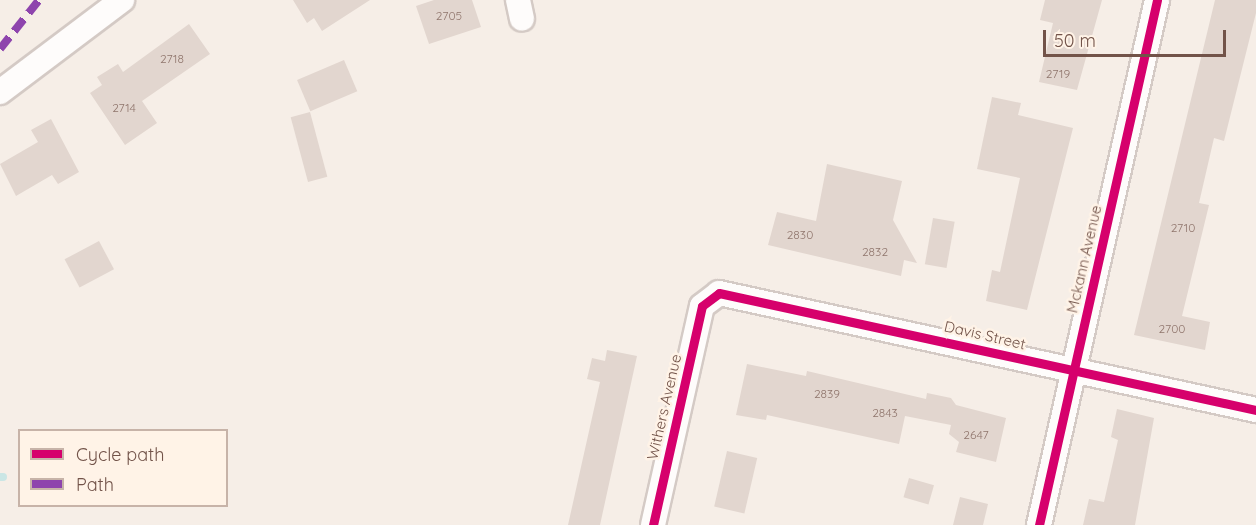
<!DOCTYPE html>
<style>
body{margin:0}
#map{position:relative;width:1256px;height:525px;overflow:hidden;background:#f6eee7;font-family:Quicksand,sans-serif}
div>[style]{position:absolute}
[style*='--x']{left:calc(var(--x)*1px);top:calc(var(--y)*1px);width:calc(var(--w)*1px);rotate:calc(var(--a)*1deg)}
.stream>*{height:8px;margin:-4px;padding:0 4px;transform-origin:4px;border-radius:4px;background:#cae6e5}
.building>*{inset:0;background:#e2d6cf;transform-origin:0 0}
.roads{filter:drop-shadow(2px 0 #d4cac5) drop-shadow(-2px 0 #d4cac5) drop-shadow(0 2px #d4cac5) drop-shadow(0 -2px #d4cac5)}
.street>*{height:24px;margin:-12px;padding:0 12px;transform-origin:12px;border-radius:12px;background:#fefcfb}
.quiet>*{height:8px;margin-top:-4px;transform-origin:0;background:repeating-linear-gradient(90deg,#8e44ad 0 15px,transparent 0 23px)}
.cycleway>*{height:9px;margin:-4.5px;padding:0 4.5px;transform-origin:4.5px;border-radius:4.5px;background:#d6006c}
span{translate:-50% -50%;white-space:nowrap;text-align:center;line-height:1.15;-webkit-text-stroke:5px #fff3e7;paint-order:stroke}
.number-label{font-size:12px;color:#90766d}
.number-label span{-webkit-text-stroke-width:0}
.street-label{font-size:15px;color:#725349}
.legend{position:absolute;left:18px;top:429px;width:210px;height:78px;box-sizing:border-box;background:#fff3e7;border:2px solid #c7b3a8;margin:0;padding:8px 10px;list-style:none;font-size:18px;color:#725349}
.legend li{display:flex;align-items:center;gap:12px;height:30px}
.legend b{width:30px;border:2px solid #c7b3a8}
.scale{position:absolute;left:1043px;top:30px;width:183px;height:27px;box-sizing:border-box;border:3px solid #725349;border-top:0;padding-left:8px;font-size:18px;line-height:21px;white-space:nowrap;color:#725349;-webkit-text-stroke:4px #fff3e7;paint-order:stroke}
</style>
<div id="map">
<div class="stream">
<div style="--x:0;--y:477;--w:3;--a:0"></div>
</div>
<div class="building">
<div style="clip-path:polygon(293px 0,370px 0,322px 31px,314px 18px,307px 23px)"></div>
<div style="clip-path:polygon(434px 0,472px 0,481px 27px,429px 44px,416px 6px)"></div>
<div style="clip-path:polygon(1045px 0,1102px 0,1077px 90px,1039px 82px,1053px 23px,1040px 20px)"></div>
<div style="clip-path:polygon(1215px 0,1256px 0,1256px 13px,1224px 141px,1214px 138px,1199px 203px,1209px 205px,1182px 316px,1210px 322px,1205px 350px,1134px 335px)"></div>
<div style="clip-path:polygon(189px 24px,210px 54px,142px 101px,157px 123px,125px 145px,90px 93px,102px 85px,97px 77px,118px 64px,123px 72px)"></div>
<div style="left:344px;top:60px;width:34px;height:51px;rotate:67deg"></div>
<div style="clip-path:polygon(992px 97px,1021px 103px,1018px 115px,1073px 128px,1027px 310px,986px 301px,992px 270px,1000px 272px,1020px 178px,977px 169px)"></div>
<div style="left:310px;top:112px;width:67px;height:20px;rotate:75deg"></div>
<div style="clip-path:polygon(51px 119px,79px 172px,58px 184px,52px 175px,16px 196px,0 164px,38px 142px,31px 130px)"></div>
<div style="clip-path:polygon(827px 164px,902px 181px,893px 220px,917px 263px,904px 260px,901px 276px,768px 245px,777px 212px,816px 221px)"></div>
<div style="left:933px;top:218px;width:22px;height:47px;rotate:10deg"></div>
<div style="left:99px;top:241px;width:32px;height:39px;rotate:62deg"></div>
<div style="clip-path:polygon(607px 350px,637px 356px,600px 525px,568px 525px,600px 382px,587px 379px,592px 358px,605px 361px)"></div>
<div style="clip-path:polygon(747px 364px,806px 376px,807px 371px,926px 399px,927px 393px,951px 398px,956px 405px,1006px 418px,996px 462px,956px 452px,959px 442px,949px 434px,951px 425px,905px 416px,899px 444px,767px 415px,766px 420px,736px 415px)"></div>
<div style="clip-path:polygon(1117px 409px,1154px 418px,1135px 525px,1083px 525px,1089px 499px,1104px 502px,1118px 440px,1111px 437px)"></div>
<div style="left:727px;top:451px;width:31px;height:57px;rotate:13deg"></div>
<div style="left:909px;top:478px;width:26px;height:20px;rotate:16deg"></div>
<div style="clip-path:polygon(960px 497px,988px 504px,983px 525px,953px 525px)"></div>
</div>
<div class="roads">
<div class="street">
<div style="--x:518;--y:0;--w:19;--a:78"></div>
<div style="--x:0;--y:92;--w:153;--a:-37"></div>
<div style="--x:653;--y:525;--w:224;--a:-77.4"></div>
<div style="--x:702;--y:306;--w:21;--a:-37"></div>
<div style="--x:719;--y:293;--w:550;--a:12.29"></div>
<div style="--x:1039;--y:525;--w:538;--a:-77.33"></div>
</div>
</div>
<div class="quiet">
<div style="--x:0;--y:49;--w:63;--a:-51.5"></div>
</div>
<div class="cycleway">
<div style="--x:653;--y:525;--w:224;--a:-77.4"></div>
<div style="--x:702;--y:306;--w:21;--a:-37"></div>
<div style="--x:719;--y:293;--w:550;--a:12.29"></div>
<div style="--x:1039;--y:525;--w:538;--a:-77.33"></div>
</div>
<div class="number-label">
<span style="left:449px;top:16px">2705</span>
<span style="left:172px;top:59px">2718</span>
<span style="left:1058px;top:74px">2719</span>
<span style="left:124px;top:108px">2714</span>
<span style="left:1183px;top:228px">2710</span>
<span style="left:800px;top:235px">2830</span>
<span style="left:875px;top:252px">2832</span>
<span style="left:1172px;top:329px">2700</span>
<span style="left:827px;top:394px">2839</span>
<span style="left:885px;top:413px">2843</span>
<span style="left:976px;top:435px">2647</span>
</div>
<div class="street-label">
<span style="left:1084px;top:259px;rotate:-77deg">Mckann Avenue</span>
<span style="left:985px;top:335px;rotate:13deg">Davis Street</span>
<span style="left:664px;top:407px;rotate:-77deg">Withers Avenue</span>
</div>
<ul class="legend">
<li><b style="height:8px;background:#d6006c"></b>Cycle path</li>
<li><b style="height:8px;background:#8e44ad"></b>Path</li>
</ul>
<div class="scale">50 m</div>
</div>
